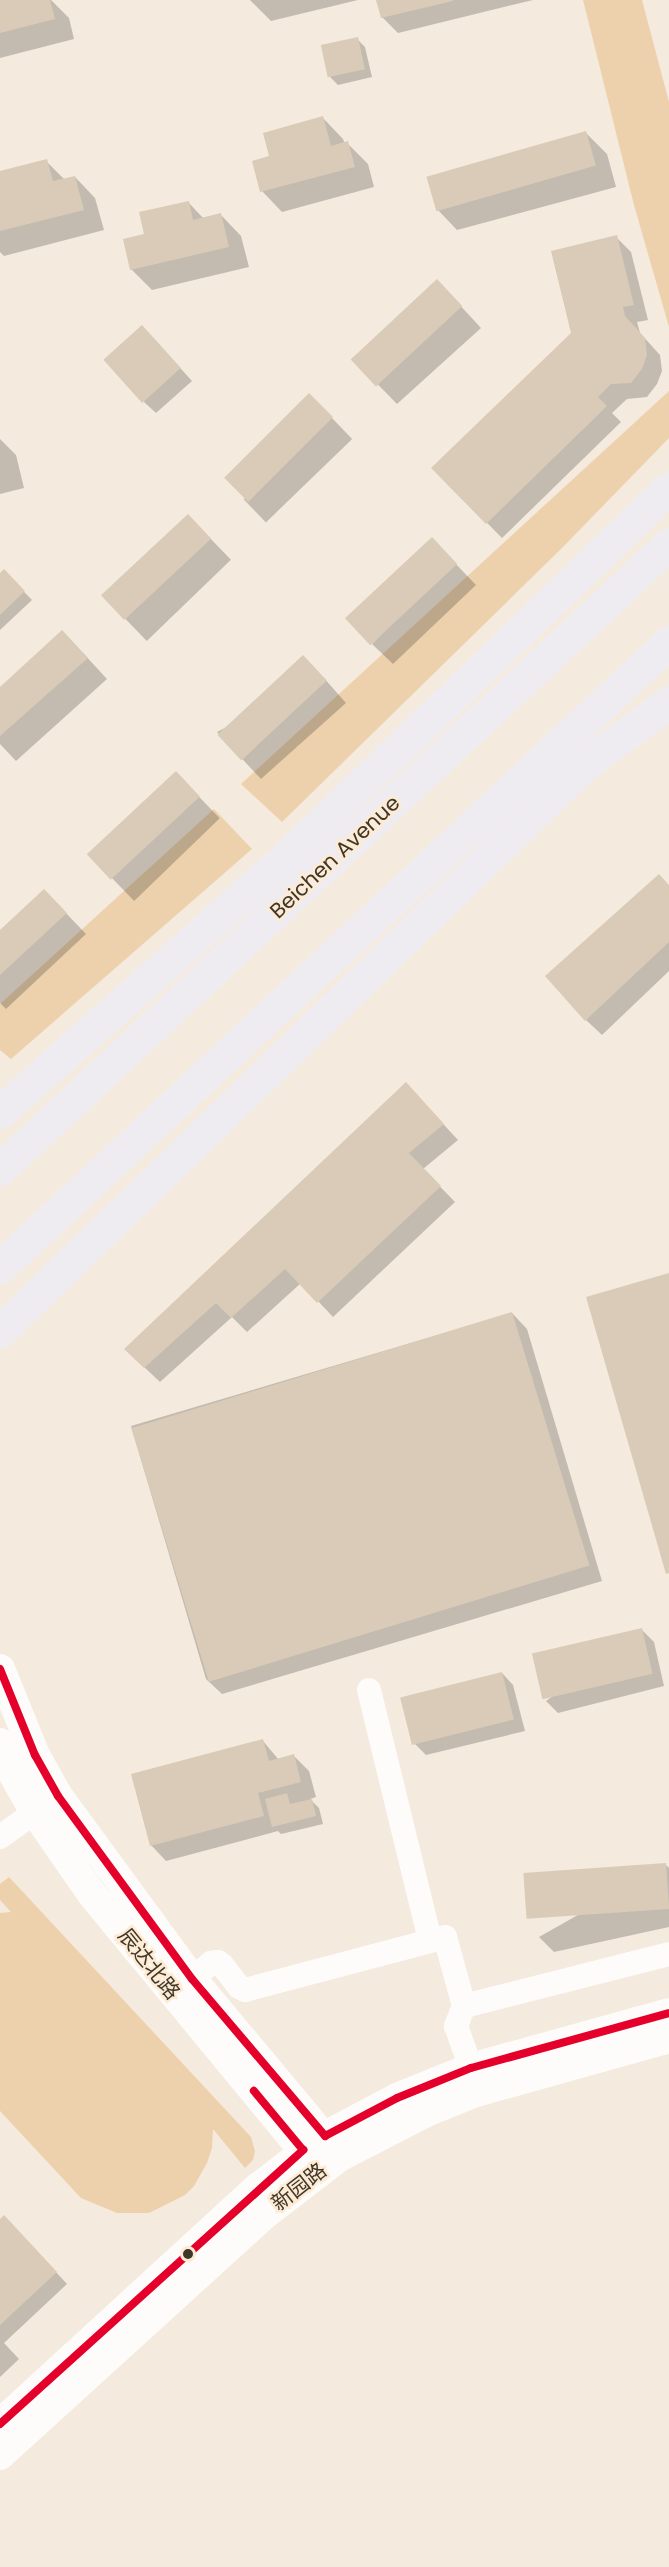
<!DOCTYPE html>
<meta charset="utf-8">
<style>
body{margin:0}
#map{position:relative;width:669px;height:2567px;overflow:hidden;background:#f4eadd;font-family:Poppins,"Noto Sans SC",sans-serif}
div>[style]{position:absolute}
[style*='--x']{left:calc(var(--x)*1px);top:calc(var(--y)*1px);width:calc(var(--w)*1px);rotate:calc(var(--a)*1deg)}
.green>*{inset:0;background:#edd1ad}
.shadow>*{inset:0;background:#0003;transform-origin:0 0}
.building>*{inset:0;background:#d9cbb7;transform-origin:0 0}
.minor>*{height:24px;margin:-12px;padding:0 12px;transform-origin:12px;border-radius:12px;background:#fdfcfa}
.tertiary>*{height:30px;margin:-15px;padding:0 15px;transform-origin:15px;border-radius:15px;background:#fdfcfa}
.primary>*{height:33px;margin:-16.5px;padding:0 16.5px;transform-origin:16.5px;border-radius:16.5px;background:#efecf1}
.bus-1>*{height:8px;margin:-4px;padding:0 4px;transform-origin:4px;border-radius:4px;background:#e4002b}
.dots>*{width:16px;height:16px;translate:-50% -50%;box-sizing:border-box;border:3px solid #feebd3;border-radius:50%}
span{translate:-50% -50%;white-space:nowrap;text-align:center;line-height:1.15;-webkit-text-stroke:5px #feebd3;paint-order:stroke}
.street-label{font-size:21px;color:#40372b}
</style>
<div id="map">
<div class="green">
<div style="clip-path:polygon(583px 0,642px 0,669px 102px,669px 327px,634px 205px)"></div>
<div style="clip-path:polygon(669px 391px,669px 438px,562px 548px,282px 822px,241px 784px)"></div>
<div style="clip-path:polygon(214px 809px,252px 849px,11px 1059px,0 1050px,0 1004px)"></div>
<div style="clip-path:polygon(9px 1877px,251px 2137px,255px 2151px,253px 2160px,245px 2168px,213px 2129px,212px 2148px,207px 2163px,194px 2186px,185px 2195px,149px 2213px,117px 2213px,81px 2198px,0 2111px,0 1913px,11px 1912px,0 1900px,0 1884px)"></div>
</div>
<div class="shadow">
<div style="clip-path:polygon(0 0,51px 0,69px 18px,74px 39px,0 58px)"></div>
<div style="clip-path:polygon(250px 0,358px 0,271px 21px)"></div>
<div style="clip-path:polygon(378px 0,533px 0,398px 33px,382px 17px)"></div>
<div style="clip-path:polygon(357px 39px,365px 47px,372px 77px,338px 85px,330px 77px)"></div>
<div style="clip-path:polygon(323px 118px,343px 139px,345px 144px,347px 143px,368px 164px,374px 187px,282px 212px,262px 191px)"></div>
<div style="clip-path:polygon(586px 133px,607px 154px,616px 187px,457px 230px,437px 209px)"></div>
<div style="clip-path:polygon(46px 161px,65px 180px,75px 177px,95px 198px,104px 230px,4px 256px,0 252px,0 173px)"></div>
<div style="clip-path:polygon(188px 202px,204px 219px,221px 215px,241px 236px,249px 267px,152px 290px,131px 269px,146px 235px)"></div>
<div style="clip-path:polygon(616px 237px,631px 252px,648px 320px,637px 322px,640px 333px,660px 355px,662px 371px,657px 384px,647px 397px,627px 399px,612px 413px,621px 422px,502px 538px,433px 468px,572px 334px)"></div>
<div style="clip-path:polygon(457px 302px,481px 328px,397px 404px,352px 358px)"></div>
<div style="clip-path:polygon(154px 339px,192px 381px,156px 413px,144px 402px)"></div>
<div style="left:330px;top:416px;width:32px;height:120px;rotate:46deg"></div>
<div style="clip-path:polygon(0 439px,16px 455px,24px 488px,0 494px)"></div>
<div style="left:208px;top:536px;width:33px;height:117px;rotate:46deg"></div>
<div style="clip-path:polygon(452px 560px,476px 585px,393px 664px,372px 644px)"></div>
<div style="clip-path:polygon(4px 571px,32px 600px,0 630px,0 575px)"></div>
<div style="clip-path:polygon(83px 653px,107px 679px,16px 761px,0 744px,0 689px)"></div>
<div style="clip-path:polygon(323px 677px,346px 703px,261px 779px,217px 732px)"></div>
<div style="left:176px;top:773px;width:63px;height:119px;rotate:46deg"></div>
<div style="clip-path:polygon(669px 887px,669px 971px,602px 1035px,586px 1020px)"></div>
<div style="clip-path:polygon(64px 911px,86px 934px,6px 1009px,0 1003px,0 932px)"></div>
<div style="clip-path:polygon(421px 1100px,458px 1140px,423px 1169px,455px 1202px,333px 1317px,301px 1283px,247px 1332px,232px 1317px,160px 1382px,141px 1364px)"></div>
<div style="clip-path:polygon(512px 1313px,527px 1329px,602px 1581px,222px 1694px,206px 1679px,131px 1426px)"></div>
<div style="clip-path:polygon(642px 1630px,654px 1642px,664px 1686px,558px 1713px,546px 1701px)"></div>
<div style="clip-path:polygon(502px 1673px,513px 1685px,525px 1731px,426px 1755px,414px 1743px)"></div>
<div style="clip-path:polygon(263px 1741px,279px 1760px,294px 1756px,309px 1771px,316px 1797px,310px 1799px,319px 1808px,323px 1824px,281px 1834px,278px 1831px,166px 1861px,151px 1845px)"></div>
<div style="clip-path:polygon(666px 1865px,669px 1868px,669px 1927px,554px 1952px,539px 1937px)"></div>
<div style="clip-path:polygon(0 2221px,16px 2229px,67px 2284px,4px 2343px,19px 2359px,0 2377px)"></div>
</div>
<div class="building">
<div style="clip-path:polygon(0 0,50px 0,55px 19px,0 33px)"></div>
<div style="clip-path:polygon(376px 0,453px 0,453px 1px,381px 18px)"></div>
<div style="left:358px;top:37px;width:33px;height:38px;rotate:78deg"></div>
<div style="clip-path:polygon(323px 116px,331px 146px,348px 141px,355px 167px,260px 192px,252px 161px,269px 156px,263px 133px)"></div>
<div style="left:586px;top:131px;width:36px;height:166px;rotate:74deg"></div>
<div style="clip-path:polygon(47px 159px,53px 181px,75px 176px,84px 210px,0 231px,0 171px)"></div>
<div style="clip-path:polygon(189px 201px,193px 220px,221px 213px,229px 247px,130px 270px,123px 239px,144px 234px,139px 212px)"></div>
<div style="clip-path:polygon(617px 235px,634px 305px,623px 307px,625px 316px,645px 338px,647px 355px,642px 369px,631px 383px,611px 384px,598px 397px,607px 406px,486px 524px,431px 468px,571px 333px,551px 251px)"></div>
<div style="left:437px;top:279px;width:37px;height:118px;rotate:47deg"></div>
<div style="left:142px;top:325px;width:58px;height:52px;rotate:48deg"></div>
<div style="left:309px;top:393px;width:34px;height:120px;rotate:45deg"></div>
<div style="left:188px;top:514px;width:34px;height:119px;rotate:47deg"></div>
<div style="left:432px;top:537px;width:37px;height:119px;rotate:47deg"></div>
<div style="clip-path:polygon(4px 569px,25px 591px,0 615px,0 573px)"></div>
<div style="clip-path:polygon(62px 630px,88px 658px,0 736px,0 687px)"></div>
<div style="left:303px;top:655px;width:35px;height:117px;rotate:47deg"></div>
<div style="left:176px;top:771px;width:35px;height:122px;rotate:47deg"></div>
<div style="clip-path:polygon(659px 874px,669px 885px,669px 942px,585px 1021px,545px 976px)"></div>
<div style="clip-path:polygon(44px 889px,67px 913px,0 975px,0 930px)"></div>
<div style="clip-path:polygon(406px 1082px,444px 1124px,409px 1153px,441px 1186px,317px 1303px,285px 1269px,231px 1318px,216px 1303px,144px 1368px,124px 1349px)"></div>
<div style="clip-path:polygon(669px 1273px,669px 1573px,666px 1574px,586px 1297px)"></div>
<div style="left:512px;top:1312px;width:265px;height:398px;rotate:73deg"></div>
<div style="left:642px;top:1628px;width:47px;height:113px;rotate:77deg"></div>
<div style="left:502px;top:1672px;width:49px;height:105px;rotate:76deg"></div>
<div style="clip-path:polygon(263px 1739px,269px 1761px,294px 1754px,301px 1782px,258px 1793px,264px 1816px,150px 1846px,131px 1774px)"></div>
<div style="clip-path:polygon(287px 1793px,290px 1804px,312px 1799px,316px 1816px,272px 1827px,265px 1799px)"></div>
<div style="left:666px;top:1863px;width:46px;height:143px;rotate:86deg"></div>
<div style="clip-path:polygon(4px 2215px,57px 2272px,0 2325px,0 2219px)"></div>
</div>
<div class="minor">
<div style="--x:369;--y:1690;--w:258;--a:76.3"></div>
<div style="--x:0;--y:1837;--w:60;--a:-35.5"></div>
<div style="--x:179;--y:1990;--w:42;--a:-40.2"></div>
<div style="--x:211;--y:1963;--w:7;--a:-8"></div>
<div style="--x:218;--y:1962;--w:5;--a:37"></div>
<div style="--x:222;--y:1965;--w:28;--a:52"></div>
<div style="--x:239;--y:1987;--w:7;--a:27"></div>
<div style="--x:245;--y:1990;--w:207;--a:-14.8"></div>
<div style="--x:445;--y:1937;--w:72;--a:74.6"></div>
<div style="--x:464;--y:2006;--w:211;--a:-14.2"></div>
<div style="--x:464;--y:2006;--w:22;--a:112"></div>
<div style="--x:456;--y:2026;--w:45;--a:70.3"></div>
</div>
<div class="tertiary">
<div style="--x:0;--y:1669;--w:93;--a:67.9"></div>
<div style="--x:35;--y:1755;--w:47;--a:60.7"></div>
<div style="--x:58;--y:1796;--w:227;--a:53.8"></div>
<div style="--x:192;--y:1979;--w:225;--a:50.2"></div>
<div style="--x:0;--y:1743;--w:29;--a:68"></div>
<div style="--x:11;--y:1770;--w:48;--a:60.3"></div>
<div style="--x:35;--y:1812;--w:98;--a:55.3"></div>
<div style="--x:91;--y:1893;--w:352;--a:50.5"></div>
<div style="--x:0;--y:2424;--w:351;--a:-42.5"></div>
<div style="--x:259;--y:2187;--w:83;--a:-37.7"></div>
<div style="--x:325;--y:2136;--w:81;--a:-27.8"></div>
<div style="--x:397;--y:2098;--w:80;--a:-22.1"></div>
<div style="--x:471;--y:2068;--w:205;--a:-15.5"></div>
<div style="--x:0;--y:2455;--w:357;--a:-42.3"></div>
<div style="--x:264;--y:2215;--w:95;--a:-37.7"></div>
<div style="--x:339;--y:2157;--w:98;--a:-27.3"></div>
<div style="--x:426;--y:2112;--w:54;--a:-21.8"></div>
<div style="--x:476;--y:2092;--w:200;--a:-15.6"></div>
</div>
<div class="primary">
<div style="--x:0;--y:1112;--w:386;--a:-41.7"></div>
<div style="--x:288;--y:855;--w:529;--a:-43.93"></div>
<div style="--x:0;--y:1169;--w:916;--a:-43.05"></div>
<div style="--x:0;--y:1267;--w:916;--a:-43.05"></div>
<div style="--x:0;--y:1331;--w:815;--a:-44.1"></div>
<div style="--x:585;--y:764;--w:104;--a:-36.4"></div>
</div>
<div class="bus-1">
<div style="--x:0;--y:1669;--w:93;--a:67.9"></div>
<div style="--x:35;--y:1755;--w:47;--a:60.7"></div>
<div style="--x:58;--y:1796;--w:227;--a:53.8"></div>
<div style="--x:192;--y:1979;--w:206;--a:49.7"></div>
<div style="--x:325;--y:2136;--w:81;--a:-27.8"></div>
<div style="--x:397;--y:2098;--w:80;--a:-22.1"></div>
<div style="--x:471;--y:2068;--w:205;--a:-15.5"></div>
<div style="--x:0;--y:2424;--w:409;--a:-42.1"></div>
<div style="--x:303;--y:2150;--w:77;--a:-129.7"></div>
</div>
<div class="dots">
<div style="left:188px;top:2254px;background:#40372b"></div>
</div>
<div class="street-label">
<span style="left:335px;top:857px;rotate:-43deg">Beichen Avenue</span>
<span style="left:149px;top:1964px;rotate:51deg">辰达北路</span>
<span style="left:299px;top:2187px;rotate:-38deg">新园路</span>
</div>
</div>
